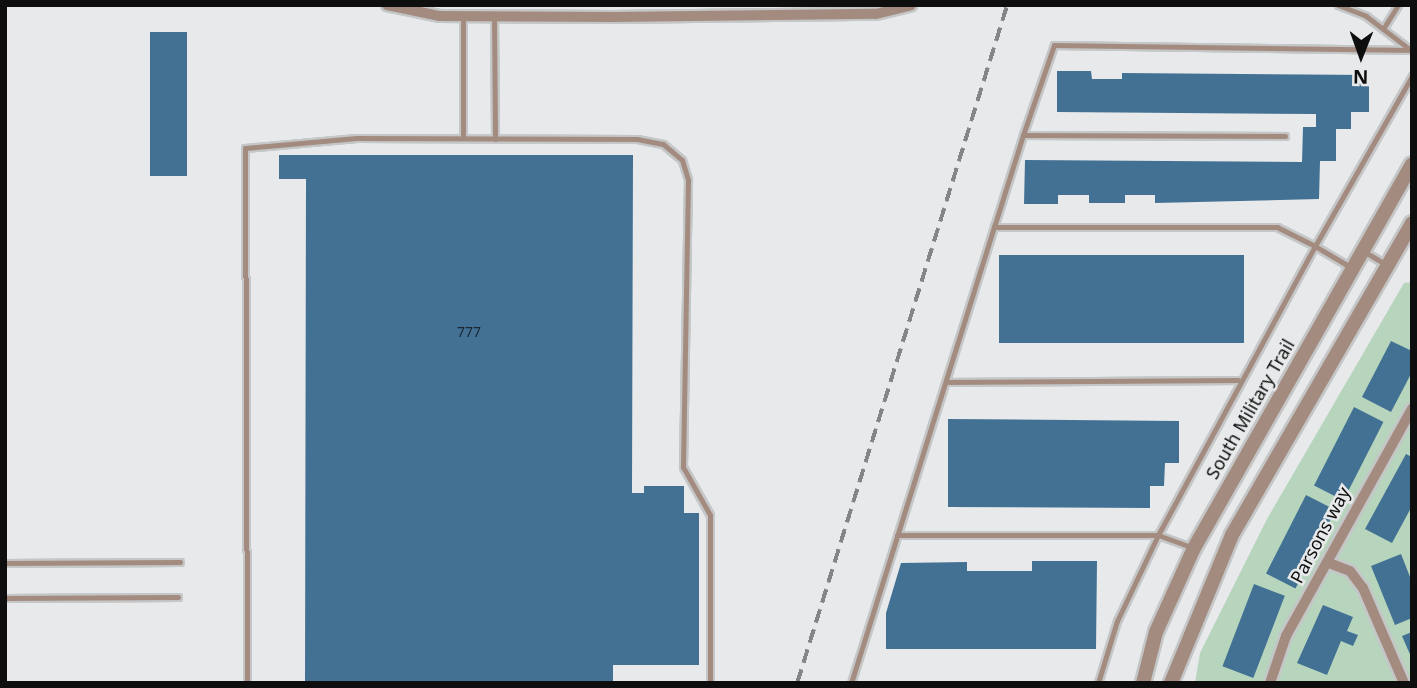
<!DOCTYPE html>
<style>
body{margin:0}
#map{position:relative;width:1417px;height:688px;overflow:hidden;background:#e7e9ea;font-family:"Noto Sans",sans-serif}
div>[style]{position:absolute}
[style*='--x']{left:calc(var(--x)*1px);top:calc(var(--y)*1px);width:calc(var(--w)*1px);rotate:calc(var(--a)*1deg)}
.green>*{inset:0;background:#b7d5bc}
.building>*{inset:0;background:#437194;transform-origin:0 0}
.roads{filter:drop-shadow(2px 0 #c4c6c7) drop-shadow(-2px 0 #c4c6c7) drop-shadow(0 2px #c4c6c7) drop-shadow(0 -2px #c4c6c7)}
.service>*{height:5px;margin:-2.5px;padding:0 2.5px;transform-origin:2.5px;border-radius:2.5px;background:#a38c7f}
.minor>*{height:10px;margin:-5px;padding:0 5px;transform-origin:5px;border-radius:5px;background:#a38c7f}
.tertiary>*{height:14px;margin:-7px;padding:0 7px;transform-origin:7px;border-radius:7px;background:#a38c7f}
.rail>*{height:3.5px;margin-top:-1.75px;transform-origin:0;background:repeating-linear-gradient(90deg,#848586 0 14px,transparent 0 21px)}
span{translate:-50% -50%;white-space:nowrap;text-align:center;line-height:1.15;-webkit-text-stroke:5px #e7e9ea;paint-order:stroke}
.number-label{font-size:14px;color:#1b2730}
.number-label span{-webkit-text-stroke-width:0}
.street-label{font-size:18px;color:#0e0e0e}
.frame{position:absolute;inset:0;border:7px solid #0e0e0e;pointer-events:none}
.north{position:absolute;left:1326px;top:21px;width:70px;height:70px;-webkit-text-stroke:5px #e7e9ea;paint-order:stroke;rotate:181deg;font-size:19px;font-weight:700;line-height:28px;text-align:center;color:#0e0e0e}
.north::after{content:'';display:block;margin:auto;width:24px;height:32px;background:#0e0e0e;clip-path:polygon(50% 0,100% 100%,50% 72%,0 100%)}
</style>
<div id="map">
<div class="green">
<div style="clip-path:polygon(1412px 282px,1412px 683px,1195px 683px,1200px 653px,1267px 519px,1404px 283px)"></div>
</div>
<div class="building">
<div style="left:150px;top:32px;width:37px;height:144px"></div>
<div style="clip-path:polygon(1057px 71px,1091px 71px,1092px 79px,1122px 79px,1122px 73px,1369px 75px,1369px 112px,1351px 112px,1351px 129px,1336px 129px,1336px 161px,1320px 161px,1319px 199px,1155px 203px,1155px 195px,1125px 195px,1125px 203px,1089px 203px,1089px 195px,1058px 195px,1058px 204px,1024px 204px,1025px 160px,1302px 162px,1303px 127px,1316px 127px,1316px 114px,1057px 112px)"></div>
<div style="clip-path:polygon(279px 155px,633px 155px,632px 493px,644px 493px,644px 486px,684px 486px,684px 513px,699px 513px,699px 665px,613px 665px,613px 683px,305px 683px,306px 179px,279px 179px)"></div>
<div style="left:1244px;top:255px;width:88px;height:245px;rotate:90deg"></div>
<div style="clip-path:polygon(1391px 341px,1412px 351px,1412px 372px,1391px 412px,1362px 397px)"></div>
<div style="left:1354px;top:407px;width:33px;height:88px;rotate:27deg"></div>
<div style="clip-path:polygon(948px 419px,1179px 421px,1179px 463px,1165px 463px,1164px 486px,1150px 486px,1150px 508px,948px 507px)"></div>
<div style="clip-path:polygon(1406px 454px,1412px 457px,1412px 506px,1392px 543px,1365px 529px)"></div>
<div style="left:1306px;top:495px;width:33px;height:88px;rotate:27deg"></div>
<div style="clip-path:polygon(1401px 554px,1412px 582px,1412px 618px,1395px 625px,1371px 566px)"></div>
<div style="clip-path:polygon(1032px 561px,1097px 561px,1096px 649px,886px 649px,886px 613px,901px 563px,967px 562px,967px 571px,1032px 571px)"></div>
<div style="left:1254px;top:584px;width:33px;height:88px;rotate:21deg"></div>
<div style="clip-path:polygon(1323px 605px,1353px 617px,1347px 631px,1358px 635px,1353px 646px,1341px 641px,1327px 675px,1297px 663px)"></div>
<div style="clip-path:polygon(1412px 632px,1412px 659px,1402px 636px)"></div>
</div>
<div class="roads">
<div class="service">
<div style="--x:1338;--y:5;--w:30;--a:21"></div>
<div style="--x:1366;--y:16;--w:53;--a:37.3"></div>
<div style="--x:463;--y:16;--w:122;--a:90"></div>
<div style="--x:494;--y:16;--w:123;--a:89.5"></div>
<div style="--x:1383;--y:29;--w:28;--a:-58"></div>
<div style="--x:1023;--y:135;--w:95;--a:-71"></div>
<div style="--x:1054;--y:45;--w:358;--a:0.8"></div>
<div style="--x:1365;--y:252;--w:26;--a:31"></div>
<div style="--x:1352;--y:268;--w:43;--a:-149.3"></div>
<div style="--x:1315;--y:246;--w:196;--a:-60.3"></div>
<div style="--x:946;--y:382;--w:292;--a:-0.4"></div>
<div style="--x:897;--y:535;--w:261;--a:0"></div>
<div style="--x:1158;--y:535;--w:329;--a:-61.5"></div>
<div style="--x:1315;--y:246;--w:42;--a:-153.4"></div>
<div style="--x:1277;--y:227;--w:283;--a:180"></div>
<div style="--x:994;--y:227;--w:96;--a:-72.5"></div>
<div style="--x:1023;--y:135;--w:262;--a:0.2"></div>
<div style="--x:5;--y:563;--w:175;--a:-0.3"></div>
<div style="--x:5;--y:598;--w:173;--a:-0.3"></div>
<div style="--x:247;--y:683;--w:535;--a:-90.21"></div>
<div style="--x:245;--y:148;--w:112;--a:-5.1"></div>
<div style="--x:357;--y:138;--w:280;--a:0.2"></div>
<div style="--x:637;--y:139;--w:26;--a:11"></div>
<div style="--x:663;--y:144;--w:25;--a:40"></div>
<div style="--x:682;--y:160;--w:21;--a:73"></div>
<div style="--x:688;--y:180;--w:287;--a:91"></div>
<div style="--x:683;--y:467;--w:55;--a:60.6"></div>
<div style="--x:710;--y:515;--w:168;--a:90"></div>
<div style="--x:851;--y:683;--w:478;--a:-72.6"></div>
<div style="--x:1098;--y:683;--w:65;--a:-73"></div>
<div style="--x:1117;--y:621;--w:95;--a:-64.5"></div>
<div style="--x:1158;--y:535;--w:38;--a:20"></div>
</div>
<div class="minor">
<div style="--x:387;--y:5;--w:53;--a:11.9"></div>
<div style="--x:439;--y:16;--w:174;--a:0.3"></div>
<div style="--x:613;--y:17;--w:263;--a:-0.7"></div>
<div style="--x:876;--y:14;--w:36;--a:-14"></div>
<div style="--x:1329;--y:563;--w:22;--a:21"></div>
<div style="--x:1350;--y:571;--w:21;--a:53"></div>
<div style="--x:1363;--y:588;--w:103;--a:66.7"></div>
<div style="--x:1270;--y:683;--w:50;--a:-71.2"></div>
<div style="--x:1286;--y:636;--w:260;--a:-61"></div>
</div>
<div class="tertiary">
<div style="--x:1143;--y:683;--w:53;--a:-75.7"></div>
<div style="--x:1156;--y:632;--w:92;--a:-65.7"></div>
<div style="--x:1194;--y:548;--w:441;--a:-60.4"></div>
<div style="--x:1171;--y:683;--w:160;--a:-67.6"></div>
<div style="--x:1232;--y:535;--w:360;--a:-60"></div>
</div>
</div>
<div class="rail">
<div style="--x:797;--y:683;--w:710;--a:-72.79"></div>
</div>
<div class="number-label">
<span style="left:469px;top:332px">777</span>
</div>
<div class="street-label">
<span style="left:1250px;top:409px;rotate:-60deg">South Military Trail</span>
<span style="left:1320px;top:535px;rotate:-62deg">Parsons way</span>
</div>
<div class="frame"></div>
<div class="north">N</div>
</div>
